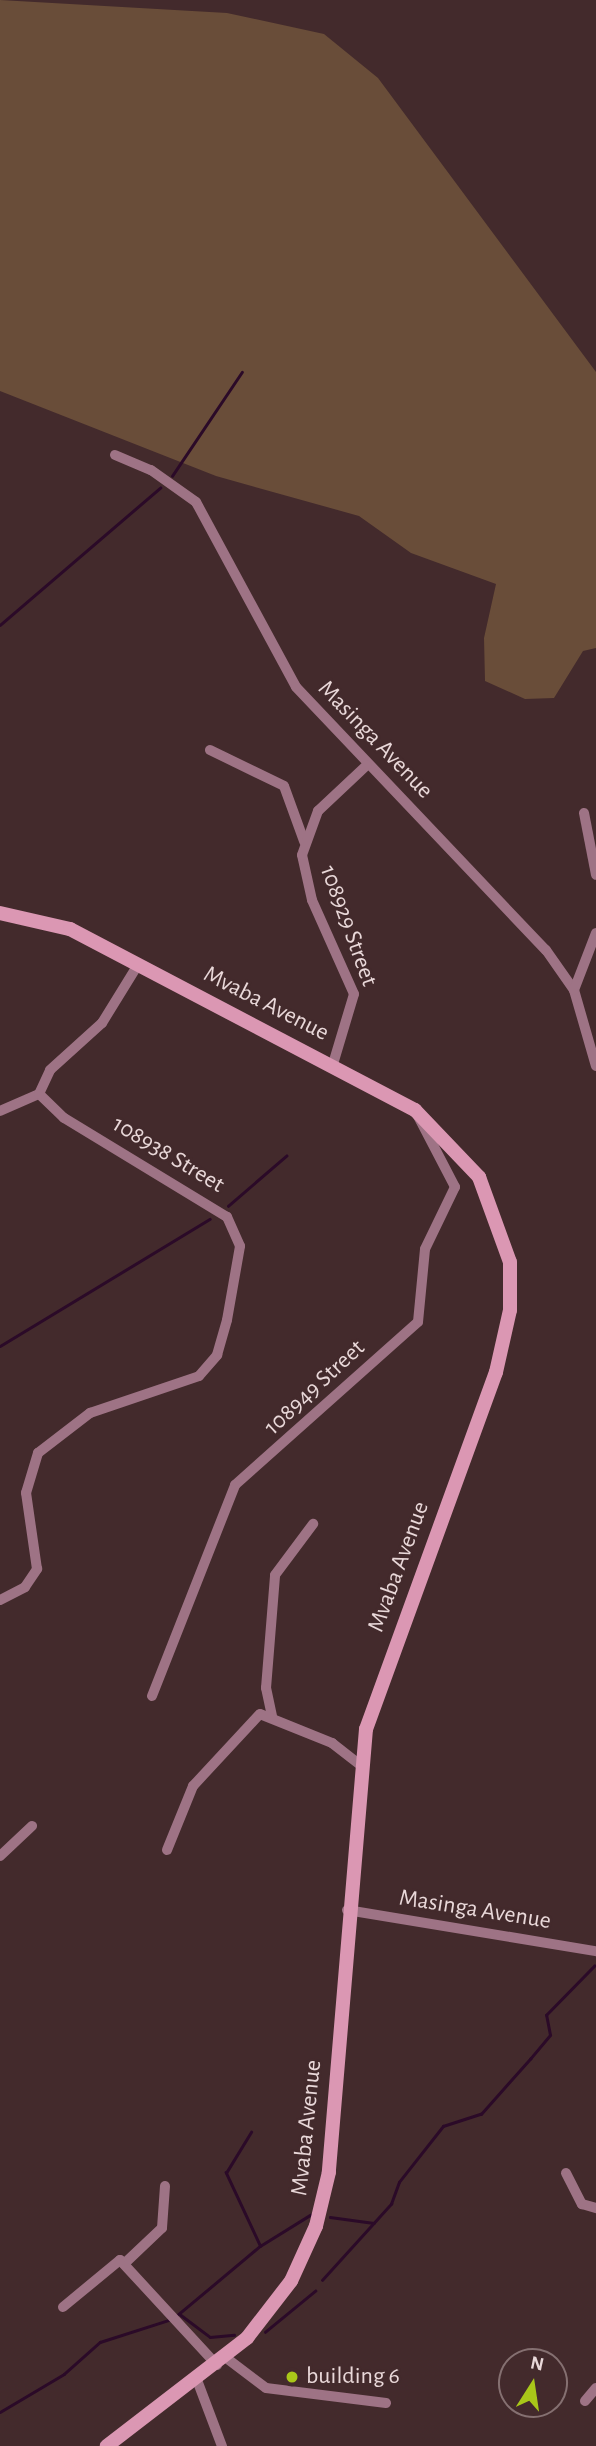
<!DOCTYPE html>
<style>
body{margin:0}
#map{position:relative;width:596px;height:2446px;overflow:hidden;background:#432a2c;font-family:"Alegreya Sans",sans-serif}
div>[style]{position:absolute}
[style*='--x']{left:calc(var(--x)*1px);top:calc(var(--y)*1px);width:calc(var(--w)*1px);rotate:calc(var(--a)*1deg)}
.green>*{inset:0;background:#694d39}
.stream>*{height:2.5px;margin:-1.25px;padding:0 1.25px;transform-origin:1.25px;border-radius:1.25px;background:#2b0a28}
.street>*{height:10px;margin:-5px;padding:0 5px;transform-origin:5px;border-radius:5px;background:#9e7385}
.secondary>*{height:14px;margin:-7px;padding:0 7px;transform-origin:7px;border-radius:7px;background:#db97b3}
.dots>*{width:19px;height:19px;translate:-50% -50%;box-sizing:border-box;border:4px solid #432a2c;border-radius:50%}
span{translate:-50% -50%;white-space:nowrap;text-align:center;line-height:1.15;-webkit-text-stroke:5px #432a2c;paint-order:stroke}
.street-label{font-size:24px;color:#e9d8d9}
.poi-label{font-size:24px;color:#e9d8d9}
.left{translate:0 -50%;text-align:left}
.north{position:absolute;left:498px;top:2348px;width:70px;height:70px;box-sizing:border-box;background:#432a2c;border:2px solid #857071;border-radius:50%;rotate:12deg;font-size:19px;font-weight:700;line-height:28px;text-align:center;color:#e9d8d9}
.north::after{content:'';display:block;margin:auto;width:24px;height:32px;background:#a9c719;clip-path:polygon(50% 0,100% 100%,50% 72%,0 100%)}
</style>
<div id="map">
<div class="green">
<div style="clip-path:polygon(0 0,227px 13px,324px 34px,378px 78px,596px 372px,596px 648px,583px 651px,554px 698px,525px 699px,485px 681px,484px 638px,496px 584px,411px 553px,359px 516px,216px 476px,0 391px)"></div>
</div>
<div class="stream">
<div style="--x:172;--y:476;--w:125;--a:-56.1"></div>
<div style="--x:0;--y:625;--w:211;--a:-40.6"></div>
<div style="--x:228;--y:1206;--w:77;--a:-40.8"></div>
<div style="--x:0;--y:1346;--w:245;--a:-31.2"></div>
<div style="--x:330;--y:2217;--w:44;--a:7.8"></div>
<div style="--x:260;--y:2246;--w:59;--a:-31.8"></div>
<div style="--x:322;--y:2280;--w:103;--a:-47.8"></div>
<div style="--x:391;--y:2204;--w:23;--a:-70"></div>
<div style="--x:399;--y:2182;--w:71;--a:-51.8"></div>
<div style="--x:443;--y:2126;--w:40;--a:-18"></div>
<div style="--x:481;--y:2114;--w:74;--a:-48.3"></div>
<div style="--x:530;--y:2059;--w:31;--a:-50"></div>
<div style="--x:550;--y:2035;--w:20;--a:-101"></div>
<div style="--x:546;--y:2015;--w:69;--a:-45.6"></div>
<div style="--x:181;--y:2315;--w:36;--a:37"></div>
<div style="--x:210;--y:2337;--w:24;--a:-5"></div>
<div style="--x:175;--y:2317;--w:111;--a:-39.9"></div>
<div style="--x:260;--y:2246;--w:81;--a:-115"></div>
<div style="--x:226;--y:2173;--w:48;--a:-58.6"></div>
<div style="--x:265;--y:2332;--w:65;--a:-39.4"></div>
<div style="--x:0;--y:2412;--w:74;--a:-30.7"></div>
<div style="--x:64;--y:2374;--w:48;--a:-41.6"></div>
<div style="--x:100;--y:2342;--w:72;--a:-17.7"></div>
</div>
<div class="street">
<div style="--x:115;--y:455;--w:39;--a:23"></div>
<div style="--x:151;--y:470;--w:55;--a:35.4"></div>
<div style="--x:196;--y:502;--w:210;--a:61.6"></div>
<div style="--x:296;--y:687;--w:363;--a:46.5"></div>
<div style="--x:546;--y:950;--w:49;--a:55"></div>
<div style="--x:574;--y:990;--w:79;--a:73.9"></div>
<div style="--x:210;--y:750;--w:82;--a:25.9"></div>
<div style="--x:284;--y:786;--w:59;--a:70"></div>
<div style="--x:584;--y:813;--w:63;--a:79"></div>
<div style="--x:574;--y:990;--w:61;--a:-68.9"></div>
<div style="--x:333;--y:1064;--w:73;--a:-73.3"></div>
<div style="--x:354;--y:994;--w:103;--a:-114.1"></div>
<div style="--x:312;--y:900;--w:46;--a:-102.5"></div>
<div style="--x:302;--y:855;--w:47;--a:-70"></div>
<div style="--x:318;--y:811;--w:67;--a:-43.2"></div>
<div style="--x:0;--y:1111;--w:43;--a:-23.6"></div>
<div style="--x:0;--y:1600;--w:28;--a:-27"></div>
<div style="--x:25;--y:1587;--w:22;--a:-56"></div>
<div style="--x:37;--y:1569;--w:77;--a:-98.2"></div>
<div style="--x:26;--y:1493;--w:42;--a:-73.3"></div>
<div style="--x:38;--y:1453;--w:66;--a:-37.6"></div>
<div style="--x:90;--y:1413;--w:115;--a:-18.7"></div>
<div style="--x:199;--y:1376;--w:28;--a:-49"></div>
<div style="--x:217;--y:1355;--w:36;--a:-74"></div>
<div style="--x:227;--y:1320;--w:75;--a:-80"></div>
<div style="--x:240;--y:1246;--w:32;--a:-114"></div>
<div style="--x:227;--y:1217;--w:191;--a:-148.7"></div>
<div style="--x:64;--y:1118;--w:35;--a:-136"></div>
<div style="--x:39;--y:1094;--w:26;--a:-65"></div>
<div style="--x:50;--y:1070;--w:70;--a:-42.1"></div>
<div style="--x:102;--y:1023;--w:70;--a:-58.3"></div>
<div style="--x:152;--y:1696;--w:227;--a:-68.5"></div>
<div style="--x:235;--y:1485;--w:245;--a:-41.7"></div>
<div style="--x:418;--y:1322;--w:73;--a:-84.5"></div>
<div style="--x:425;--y:1249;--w:69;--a:-64.2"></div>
<div style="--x:455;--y:1187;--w:87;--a:-117.5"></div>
<div style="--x:272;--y:1716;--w:29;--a:-102"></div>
<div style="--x:266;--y:1688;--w:113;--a:-85.4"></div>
<div style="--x:275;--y:1575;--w:64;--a:-53.3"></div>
<div style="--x:167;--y:1850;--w:69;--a:-67.9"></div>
<div style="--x:193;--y:1786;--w:98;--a:-47.1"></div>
<div style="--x:260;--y:1714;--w:78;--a:21.9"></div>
<div style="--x:332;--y:1743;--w:34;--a:38"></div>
<div style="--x:0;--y:1856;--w:44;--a:-43.2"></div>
<div style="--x:347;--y:1910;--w:252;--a:9.4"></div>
<div style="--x:566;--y:2173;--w:35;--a:63"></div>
<div style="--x:582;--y:2204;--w:15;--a:16"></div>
<div style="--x:125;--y:2263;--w:51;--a:-43.4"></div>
<div style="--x:162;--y:2228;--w:42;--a:-85.9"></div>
<div style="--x:63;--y:2307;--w:74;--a:-39.5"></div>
<div style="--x:120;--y:2260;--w:143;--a:47.3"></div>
<div style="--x:225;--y:2357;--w:51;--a:37.1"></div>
<div style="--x:266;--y:2388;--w:121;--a:7.1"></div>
<div style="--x:197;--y:2380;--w:71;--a:69.3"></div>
<div style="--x:585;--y:2401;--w:17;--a:-50"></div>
</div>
<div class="secondary">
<div style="--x:0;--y:913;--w:72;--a:12.9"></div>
<div style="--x:70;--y:929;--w:390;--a:27.7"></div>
<div style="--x:415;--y:1110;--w:93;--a:46.3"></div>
<div style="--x:479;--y:1177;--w:90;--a:70"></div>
<div style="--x:510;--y:1262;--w:48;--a:90"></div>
<div style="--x:510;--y:1310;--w:64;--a:102.7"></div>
<div style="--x:496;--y:1372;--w:380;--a:110"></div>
<div style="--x:366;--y:1729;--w:445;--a:94.8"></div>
<div style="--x:329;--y:2172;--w:56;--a:103.5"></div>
<div style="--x:316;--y:2226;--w:60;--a:114.4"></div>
<div style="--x:291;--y:2281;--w:72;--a:127.7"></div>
<div style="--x:247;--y:2338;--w:177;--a:142.4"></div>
</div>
<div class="dots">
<div style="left:292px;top:2377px;background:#a9c719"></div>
</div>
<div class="street-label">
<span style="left:375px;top:740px;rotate:46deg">Masinga Avenue</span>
<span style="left:348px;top:926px;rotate:70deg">108929 Street</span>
<span style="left:266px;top:1004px;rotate:27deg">Mvaba Avenue</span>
<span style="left:168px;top:1155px;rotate:31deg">108938 Street</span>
<span style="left:315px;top:1388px;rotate:-43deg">108949 Street</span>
<span style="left:399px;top:1567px;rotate:-70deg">Mvaba Avenue</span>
<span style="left:475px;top:1910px;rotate:9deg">Masinga Avenue</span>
<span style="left:307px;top:2128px;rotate:-84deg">Mvaba Avenue</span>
</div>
<div class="poi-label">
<span class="left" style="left:306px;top:2377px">building 6</span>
</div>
<div class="north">N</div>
</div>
